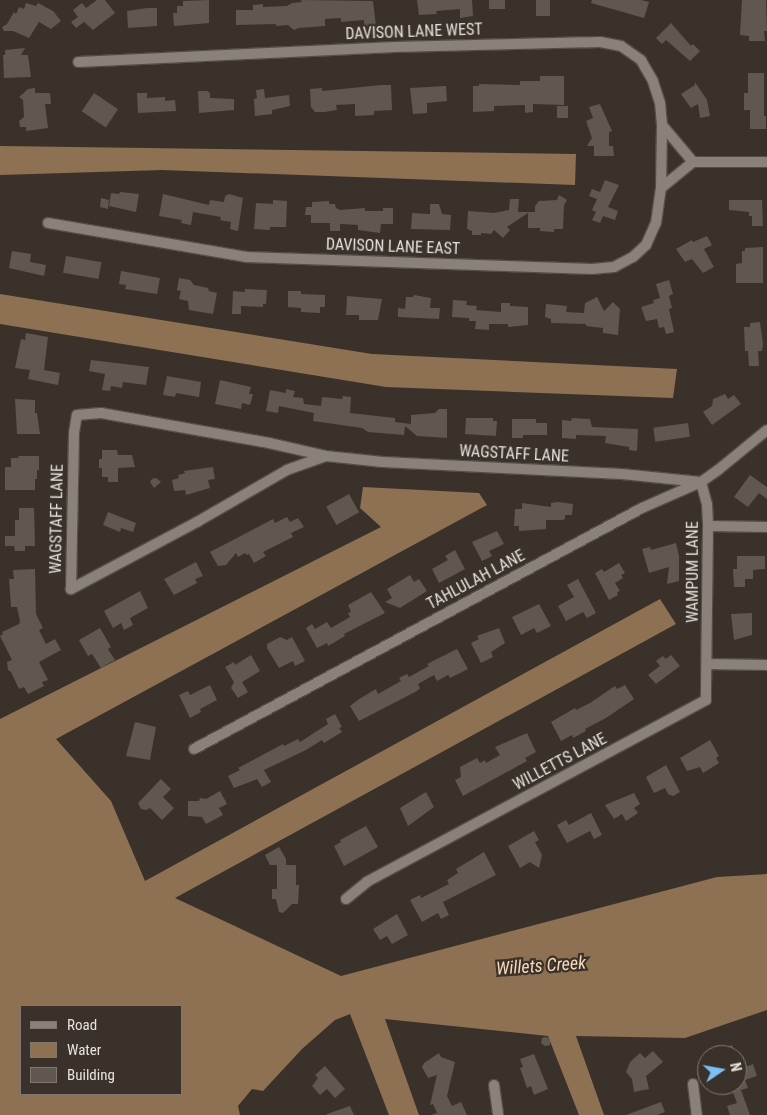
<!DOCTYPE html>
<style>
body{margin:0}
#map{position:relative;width:767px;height:1115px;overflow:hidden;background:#3a322a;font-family:"Roboto Condensed",sans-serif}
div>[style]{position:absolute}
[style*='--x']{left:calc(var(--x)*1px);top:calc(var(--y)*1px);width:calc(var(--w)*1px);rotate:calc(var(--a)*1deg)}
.water>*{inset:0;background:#8e7052}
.building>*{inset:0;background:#60574f;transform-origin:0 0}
.roads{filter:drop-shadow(1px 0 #544e48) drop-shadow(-1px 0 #544e48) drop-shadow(0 1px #544e48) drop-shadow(0 -1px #544e48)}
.minor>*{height:10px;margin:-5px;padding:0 5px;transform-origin:5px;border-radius:5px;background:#8a8178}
span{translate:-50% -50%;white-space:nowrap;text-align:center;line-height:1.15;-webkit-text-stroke:4.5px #3a322a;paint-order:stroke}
.street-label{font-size:16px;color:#e7e2dd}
.water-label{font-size:18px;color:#f8d9bb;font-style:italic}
.legend{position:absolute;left:20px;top:1005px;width:162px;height:90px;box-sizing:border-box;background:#3a322a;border:1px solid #7f7872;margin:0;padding:6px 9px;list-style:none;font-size:15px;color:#e7e2dd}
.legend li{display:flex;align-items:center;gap:10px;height:25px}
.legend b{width:25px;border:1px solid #7f7872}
.north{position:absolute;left:697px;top:1045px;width:50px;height:50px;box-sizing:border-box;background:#3a322a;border:1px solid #7f7872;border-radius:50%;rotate:78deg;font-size:14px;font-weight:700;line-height:20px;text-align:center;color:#e7e2dd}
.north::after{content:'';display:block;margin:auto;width:18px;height:22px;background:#7bbef8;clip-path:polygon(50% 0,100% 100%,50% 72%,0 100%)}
</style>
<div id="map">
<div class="water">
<div style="clip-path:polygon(0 146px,576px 154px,575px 185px,162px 170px,0 175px)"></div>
<div style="clip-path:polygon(0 294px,372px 354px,677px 369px,673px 398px,386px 387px,0 324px)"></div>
<div style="clip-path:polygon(evenodd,363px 487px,479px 493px,487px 505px,56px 739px,111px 801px,145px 881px,660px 599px,676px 624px,175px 898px,341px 976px,717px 877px,767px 874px,767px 1010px,685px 1038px,576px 1036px,604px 1115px,579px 1115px,548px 1036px,385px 1019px,419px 1115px,389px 1115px,350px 1014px,335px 1020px,302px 1049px,263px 1091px,252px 1089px,238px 1106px,240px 1115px,0 1115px,0 719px,381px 527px,360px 508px,363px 487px,21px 1006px,181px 1006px,181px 1094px,21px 1094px,21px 1006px)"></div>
</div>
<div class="building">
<div style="clip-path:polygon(97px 0,105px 0,115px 13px,93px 30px,84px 22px,76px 28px,71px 22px,78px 17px,73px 10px,82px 3px,86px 8px)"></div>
<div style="clip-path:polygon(209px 0,209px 23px,174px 26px,173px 13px,177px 13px,177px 6px,183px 6px,183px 1px)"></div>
<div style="clip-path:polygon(301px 0,373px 1px,376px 26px,364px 26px,364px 20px,341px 22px,341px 18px,325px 19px,325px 26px,299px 28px,294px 30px,288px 25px,276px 26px,276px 24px,236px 25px,236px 10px,253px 10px,253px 5px,263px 4px,263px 7px,287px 6px,292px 3px,302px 2px)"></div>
<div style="clip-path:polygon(417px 0,472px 0,473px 16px,460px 18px,460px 9px,436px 11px,437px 14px,419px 15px)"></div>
<div style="left:489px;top:0;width:16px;height:9px"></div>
<div style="left:536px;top:0;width:14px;height:16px"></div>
<div style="clip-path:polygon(592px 0,641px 0,649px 2px,644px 18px,591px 3px)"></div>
<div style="clip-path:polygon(742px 0,766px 0,767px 31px,764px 31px,765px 41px,749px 41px,749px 36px,740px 35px)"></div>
<div style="clip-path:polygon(26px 3px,36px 6px,38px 3px,53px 11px,61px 21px,51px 29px,39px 22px,29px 38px,13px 31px,4px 31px,2px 27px,7px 24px,14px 12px,16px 14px,19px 7px,24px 9px)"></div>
<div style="clip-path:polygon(147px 8px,157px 8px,157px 26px,128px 28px,127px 11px)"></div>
<div style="clip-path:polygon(671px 23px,691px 46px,693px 44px,700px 51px,690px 61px,666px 40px,662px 44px,656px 38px)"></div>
<div style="clip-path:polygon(25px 48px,21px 55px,28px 55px,31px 77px,4px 78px,3px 55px,5px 55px,5px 50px)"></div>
<div style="clip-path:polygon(748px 73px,764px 73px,764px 116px,766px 116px,766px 129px,750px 129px,750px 110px,744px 110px,744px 93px,748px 93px)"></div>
<div style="clip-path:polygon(540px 76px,564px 76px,564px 105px,533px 104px,533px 112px,525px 113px,525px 105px,494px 106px,494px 111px,473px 112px,473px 86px,479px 86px,479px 84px,520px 85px,520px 81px,540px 81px)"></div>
<div style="clip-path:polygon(695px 82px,707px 100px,710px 116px,700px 118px,698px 104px,691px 108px,681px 94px,695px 85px)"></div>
<div style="clip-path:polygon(381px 85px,391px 85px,392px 110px,374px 111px,374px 115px,355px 116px,355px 104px,336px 105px,337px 110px,325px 112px,315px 112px,311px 107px,310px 89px,322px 88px,322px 91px)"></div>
<div style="clip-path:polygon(446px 86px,447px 101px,427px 103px,427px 113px,413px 114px,410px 88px)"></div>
<div style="clip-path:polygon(35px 88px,35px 93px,50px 93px,51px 104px,45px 104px,48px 128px,26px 131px,26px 127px,20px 127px,19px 121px,24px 117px,23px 100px,19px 97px,28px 89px)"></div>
<div style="clip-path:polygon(264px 89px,265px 98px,289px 95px,290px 106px,272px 110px,272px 114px,255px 116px,254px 99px,257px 98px,256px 90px)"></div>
<div style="clip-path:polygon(198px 91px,207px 91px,210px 93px,210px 98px,234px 99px,234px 110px,199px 113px)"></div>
<div style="left:94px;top:93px;width:29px;height:22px;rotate:34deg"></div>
<div style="clip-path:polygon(137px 93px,147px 93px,147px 98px,165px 97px,165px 101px,175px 100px,176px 111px,138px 113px)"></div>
<div style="clip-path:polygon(600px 104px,612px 131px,609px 132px,609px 146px,613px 146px,614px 156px,594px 156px,594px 146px,587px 146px,592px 138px,586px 121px,593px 118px,589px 107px)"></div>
<div style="left:557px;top:106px;width:11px;height:12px"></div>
<div style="clip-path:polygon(605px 180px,619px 185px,608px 207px,618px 211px,615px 220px,603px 216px,600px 223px,592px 220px,596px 212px,592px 210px,597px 199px,589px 196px,592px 189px,600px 192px)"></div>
<div style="clip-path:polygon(120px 192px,139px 194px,136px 212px,109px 206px,111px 193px,119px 194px)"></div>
<div style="clip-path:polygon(163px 194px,209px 205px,210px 200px,224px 202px,225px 196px,229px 194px,243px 198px,238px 231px,230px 229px,231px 222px,220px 220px,221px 217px,193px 212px,191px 225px,181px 223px,182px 220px,159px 216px)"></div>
<div style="clip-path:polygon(559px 195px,567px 200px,564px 205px,563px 229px,554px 229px,554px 232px,540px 231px,540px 228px,528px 228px,528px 213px,507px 227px,510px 230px,503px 238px,494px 230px,491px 234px,481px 233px,481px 235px,472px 235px,472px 231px,467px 229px,468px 211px,494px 213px,509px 210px,510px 199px,519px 199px,518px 212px,535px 212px,535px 206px,539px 201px,557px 200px)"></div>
<div style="clip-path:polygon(101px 198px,109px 200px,108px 209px,100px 207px)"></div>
<div style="clip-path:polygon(273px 200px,287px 201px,286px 227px,270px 227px,270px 230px,254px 229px,256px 203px,273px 204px)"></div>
<div style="clip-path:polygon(729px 200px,762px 200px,763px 226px,752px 226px,752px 216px,749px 216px,749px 212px,729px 210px)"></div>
<div style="clip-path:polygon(329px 201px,329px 204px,335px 204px,336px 208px,340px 210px,365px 208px,365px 211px,383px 211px,383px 208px,393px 208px,393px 224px,381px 224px,380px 233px,358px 230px,358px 225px,340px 224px,340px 231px,330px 231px,330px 223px,311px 223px,311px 215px,305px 215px,306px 207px,312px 207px,312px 202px)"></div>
<div style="clip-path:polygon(430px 204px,439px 204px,442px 214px,451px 215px,450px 230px,411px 229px,412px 213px,430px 214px)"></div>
<div style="clip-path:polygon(707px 236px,712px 245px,704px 249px,714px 267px,703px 273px,692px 259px,685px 262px,676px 249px,692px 240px,693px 242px)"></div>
<div style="clip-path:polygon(763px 247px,763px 283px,736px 283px,736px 264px,742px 263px,742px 251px,745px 251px,745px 248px)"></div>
<div style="clip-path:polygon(12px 251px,31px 254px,30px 262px,46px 265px,44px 276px,9px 268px)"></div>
<div style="left:66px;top:256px;width:36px;height:17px;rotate:10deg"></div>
<div style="clip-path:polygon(121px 271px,160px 278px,157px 294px,125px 289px,126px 285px,119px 284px)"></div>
<div style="clip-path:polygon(179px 278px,190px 280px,194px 285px,208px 288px,209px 291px,217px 293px,213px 314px,189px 310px,188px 301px,179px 299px,181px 291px,177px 290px)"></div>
<div style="clip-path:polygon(669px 280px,673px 294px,669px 296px,672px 308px,669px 309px,674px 332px,666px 334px,664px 327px,659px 328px,657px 319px,646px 321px,641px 307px,654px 303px,653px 300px,660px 298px,656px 284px)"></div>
<div style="clip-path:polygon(245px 289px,267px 290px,266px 304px,263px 304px,263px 307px,241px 306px,241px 314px,232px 314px,233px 291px,245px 292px)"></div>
<div style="clip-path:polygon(288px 291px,301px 291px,301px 294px,325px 295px,325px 307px,320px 307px,320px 313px,301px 312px,301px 308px,288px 307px)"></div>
<div style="clip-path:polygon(414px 295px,431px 298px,430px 308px,440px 308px,439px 319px,398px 317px,398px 308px,405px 309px,406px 297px,413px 297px)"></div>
<div style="clip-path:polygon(347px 296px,382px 299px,378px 320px,359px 320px,359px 315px,346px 315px)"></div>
<div style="clip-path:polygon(597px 297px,604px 311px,613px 302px,620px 309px,618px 335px,603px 333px,603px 328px,586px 326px,586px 324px,551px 323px,551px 319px,545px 317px,546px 304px,567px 306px,566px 312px,584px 313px,585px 303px)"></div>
<div style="clip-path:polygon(453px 300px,467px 301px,466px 305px,477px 306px,476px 310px,501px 312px,501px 303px,510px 303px,510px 306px,528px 307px,528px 325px,508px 327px,508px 324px,489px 324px,489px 330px,475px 329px,476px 321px,469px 321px,469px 318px,452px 317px)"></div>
<div style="clip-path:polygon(760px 322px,763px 344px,762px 351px,758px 351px,759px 366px,749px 366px,748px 351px,745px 351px,744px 327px,750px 327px,750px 323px)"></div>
<div style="clip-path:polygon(26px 333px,48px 337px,44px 370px,60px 373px,58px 385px,28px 379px,30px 370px,15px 368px,21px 339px,25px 340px)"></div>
<div style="clip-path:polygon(91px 360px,149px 367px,146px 385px,123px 382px,122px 388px,111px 386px,110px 391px,102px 390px,105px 374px,89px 371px)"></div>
<div style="clip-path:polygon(167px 376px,201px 382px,199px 397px,176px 393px,175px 397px,163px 395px)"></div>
<div style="clip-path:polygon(220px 380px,251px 387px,249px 394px,253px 394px,250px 405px,242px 403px,241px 409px,215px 404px)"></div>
<div style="clip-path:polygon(286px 389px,295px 391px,293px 397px,303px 398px,304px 404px,321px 406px,322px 397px,342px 399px,343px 396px,351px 397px,350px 413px,395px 418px,395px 422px,411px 424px,411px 415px,435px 413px,439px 409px,447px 409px,447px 438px,417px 436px,405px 426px,404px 435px,368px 432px,362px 428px,313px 421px,314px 413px,279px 406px,278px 413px,266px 411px,270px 390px,286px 393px)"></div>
<div style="clip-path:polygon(725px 394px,728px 399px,734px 395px,741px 404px,712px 425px,703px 412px,712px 406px,713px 399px)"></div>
<div style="clip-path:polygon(15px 399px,35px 400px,35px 413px,37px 413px,40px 434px,17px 434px)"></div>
<div style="clip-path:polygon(466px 418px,493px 418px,493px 421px,497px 421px,496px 436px,465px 434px)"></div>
<div style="clip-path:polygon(572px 418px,590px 419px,592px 427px,638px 429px,637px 451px,629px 450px,629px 447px,605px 443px,606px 436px,576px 435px,576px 439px,562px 438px,562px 420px,571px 421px)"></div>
<div style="clip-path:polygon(512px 419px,536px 419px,536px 423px,547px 423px,547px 435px,523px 435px,523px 438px,512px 438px)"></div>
<div style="left:688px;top:423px;width:14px;height:35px;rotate:82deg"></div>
<div style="clip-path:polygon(102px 450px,117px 450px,118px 455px,132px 455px,135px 467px,118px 468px,118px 482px,108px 482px,108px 477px,102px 477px,102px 468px,99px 468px,99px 459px,102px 459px)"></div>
<div style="clip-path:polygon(18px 456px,39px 456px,39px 470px,37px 470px,37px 479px,35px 479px,35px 490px,5px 490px,5px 467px,11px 467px,11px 458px,19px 458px)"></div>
<div style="clip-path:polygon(213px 467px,215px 479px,208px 480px,210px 488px,186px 495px,185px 490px,174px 491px,172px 480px,179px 478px,178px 475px,185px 473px,184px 471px)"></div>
<div style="clip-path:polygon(750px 475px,767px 487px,767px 499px,759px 493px,748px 507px,734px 497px)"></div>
<div style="clip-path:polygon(156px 478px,161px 482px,154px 488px,150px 482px,152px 479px)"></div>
<div style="left:349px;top:494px;width:21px;height:26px;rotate:61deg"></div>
<div style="clip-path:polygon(558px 502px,573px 504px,572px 515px,565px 515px,565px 519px,562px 520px,546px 520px,546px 529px,519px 531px,519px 526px,514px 526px,515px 509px,522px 509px,522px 503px,551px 507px,551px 503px)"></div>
<div style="clip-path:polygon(19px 508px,34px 508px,35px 546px,25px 546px,25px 551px,15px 551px,14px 546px,5px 546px,5px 536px,15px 536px,15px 520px,19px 520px)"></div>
<div style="clip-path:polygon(108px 512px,136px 523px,133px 532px,121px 528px,120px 532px,103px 525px)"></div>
<div style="clip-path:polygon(287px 517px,290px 522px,298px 518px,304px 527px,291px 533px,293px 537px,263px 552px,266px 556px,254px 563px,249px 554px,247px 555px,245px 553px,238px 557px,236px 553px,226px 565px,218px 566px,210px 552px,273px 519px,275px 523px)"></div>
<div style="clip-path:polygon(497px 531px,504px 544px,489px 551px,492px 556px,482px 561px,472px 542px)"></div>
<div style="clip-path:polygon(676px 543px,679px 556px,679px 581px,667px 584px,669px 567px,649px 573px,642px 549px,650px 547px,651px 550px)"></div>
<div style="clip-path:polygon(455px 550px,465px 569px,439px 583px,432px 569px,448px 560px,445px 556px)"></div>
<div style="clip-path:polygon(737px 556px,765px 556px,765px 569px,753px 570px,753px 579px,745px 579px,745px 587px,734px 587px,733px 569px,737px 569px)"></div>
<div style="clip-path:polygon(196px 562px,203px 576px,195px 579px,197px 583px,174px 595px,164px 579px)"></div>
<div style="clip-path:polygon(619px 563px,625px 573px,621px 575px,623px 578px,615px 583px,620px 591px,617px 592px,618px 595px,609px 600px,595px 573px,602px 569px,604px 572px)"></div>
<div style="clip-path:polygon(35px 569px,36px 614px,43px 628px,39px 630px,46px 644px,55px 639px,61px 650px,39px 662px,48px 680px,42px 682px,44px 686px,28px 694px,24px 687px,19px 689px,11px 672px,8px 670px,7px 662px,12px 660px,0 636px,3px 634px,2px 632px,19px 624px,20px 621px,17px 607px,11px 607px,9px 579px,14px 579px,13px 570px)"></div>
<div style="clip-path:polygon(410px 575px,414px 582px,419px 579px,427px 591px,400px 608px,385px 602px,392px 598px,387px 589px)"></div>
<div style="clip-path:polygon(578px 579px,596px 613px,587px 618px,583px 612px,566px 621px,558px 606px,574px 597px,567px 585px)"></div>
<div style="clip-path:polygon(140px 591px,148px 608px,130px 618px,133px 625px,124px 630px,121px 623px,113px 628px,104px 611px)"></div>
<div style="clip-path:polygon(371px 592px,385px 613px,344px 634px,345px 636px,328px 646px,327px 643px,317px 648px,306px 628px,312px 624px,315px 629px,327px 622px,331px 628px,350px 617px,348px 613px,351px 612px,348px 605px)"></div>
<div style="clip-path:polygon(539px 604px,551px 626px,537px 633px,534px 628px,521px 635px,512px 617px)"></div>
<div style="clip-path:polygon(752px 613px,752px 635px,734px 640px,731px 614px)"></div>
<div style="clip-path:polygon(100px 628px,111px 647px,108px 649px,115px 660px,101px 668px,92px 654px,88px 656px,79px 640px)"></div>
<div style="clip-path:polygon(499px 628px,505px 643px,491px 652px,493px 657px,481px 663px,471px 643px,479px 639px,477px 636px)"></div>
<div style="clip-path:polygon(280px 637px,287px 640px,292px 637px,305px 661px,295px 666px,293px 661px,279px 668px,267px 648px,267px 644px)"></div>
<div style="clip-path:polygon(457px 649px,468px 669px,450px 678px,448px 675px,437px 681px,434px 675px,418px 684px,420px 688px,417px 691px,359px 721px,350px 706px,359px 699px,376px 689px,378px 694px,401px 681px,399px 678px,407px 674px,409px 677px,429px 666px,427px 664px)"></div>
<div style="clip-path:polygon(251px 655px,260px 671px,242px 682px,248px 692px,238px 698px,231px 688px,234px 682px,225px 667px,234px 662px,235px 665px)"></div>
<div style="clip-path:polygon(671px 655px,680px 666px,656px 684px,648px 675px,660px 666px,656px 661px,663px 656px,666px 659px)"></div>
<div style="clip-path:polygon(210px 685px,217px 700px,200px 709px,201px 712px,190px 718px,179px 695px,188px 691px,190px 695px)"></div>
<div style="clip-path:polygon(625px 685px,634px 699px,606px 718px,585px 729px,586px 731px,573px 738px,572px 735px,561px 741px,551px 722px,575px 708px,576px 710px,590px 703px,615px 686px,617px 689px)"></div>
<div style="clip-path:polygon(335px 714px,342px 727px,339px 728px,342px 732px,324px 743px,322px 740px,306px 750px,264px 770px,271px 782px,262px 787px,257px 779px,234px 788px,228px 776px,240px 770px,238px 768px,283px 744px,284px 746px,298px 739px,300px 742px,328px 724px,326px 719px)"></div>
<div style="clip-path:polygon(135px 722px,156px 727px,150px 760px,126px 756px)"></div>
<div style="clip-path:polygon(527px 733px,536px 752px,525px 758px,527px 761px,463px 796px,455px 780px,461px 777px,460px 767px,477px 758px,480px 763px,485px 760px,486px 763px,500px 755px,495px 747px)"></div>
<div style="clip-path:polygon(710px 740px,719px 756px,716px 758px,719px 763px,703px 773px,700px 767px,687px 771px,680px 758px)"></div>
<div style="clip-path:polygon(666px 765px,680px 792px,673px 796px,668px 794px,665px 788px,654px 793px,646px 777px)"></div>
<div style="clip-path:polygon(161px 779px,171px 789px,163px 797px,174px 808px,162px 820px,150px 808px,146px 810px,141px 809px,138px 803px)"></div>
<div style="clip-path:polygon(220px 791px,227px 804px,219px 808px,223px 815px,206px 824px,202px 817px,188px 816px,188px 801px,199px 801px,200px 798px,206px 799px)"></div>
<div style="clip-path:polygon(426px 792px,434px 807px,408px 826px,400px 808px)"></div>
<div style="clip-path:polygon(634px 793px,640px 804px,634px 808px,638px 813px,626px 821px,622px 814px,614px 819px,605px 805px)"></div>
<div style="clip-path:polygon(591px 813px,602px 835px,594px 839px,590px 831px,567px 843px,557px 825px,566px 820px,569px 825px)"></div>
<div style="clip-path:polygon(366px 826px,378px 847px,344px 866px,334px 846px,341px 842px,340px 840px)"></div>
<div style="clip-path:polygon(534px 831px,539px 840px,535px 842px,542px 855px,539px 868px,530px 862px,520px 868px,508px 846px)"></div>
<div style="clip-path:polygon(279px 847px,286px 859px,286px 865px,296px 865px,296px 885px,299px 885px,298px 904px,292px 904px,283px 913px,279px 912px,276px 899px,272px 899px,272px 889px,277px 889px,277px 865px,270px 865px,265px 855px)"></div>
<div style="clip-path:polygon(484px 852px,496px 875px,443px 902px,449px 915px,441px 919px,438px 913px,422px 922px,410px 900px,420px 895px,421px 898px,449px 884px,447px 880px,458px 873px,456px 869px)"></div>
<div style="clip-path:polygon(397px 914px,408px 935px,392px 944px,387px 936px,380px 940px,373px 929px)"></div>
<div style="clip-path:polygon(546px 1037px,550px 1039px,550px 1045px,545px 1046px,541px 1043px,542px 1038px)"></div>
<div style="clip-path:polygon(732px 1045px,736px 1055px,707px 1055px,707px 1054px)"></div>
<div style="clip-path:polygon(653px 1051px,663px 1062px,646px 1076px,649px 1089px,634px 1092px,632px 1079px,626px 1072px,630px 1062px,640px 1053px,645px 1058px)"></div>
<div style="clip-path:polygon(439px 1053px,441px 1057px,455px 1062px,447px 1096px,452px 1106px,461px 1102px,467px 1115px,431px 1115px,437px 1113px,433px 1104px,430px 1105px,437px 1075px,428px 1078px,422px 1067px,424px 1063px)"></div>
<div style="clip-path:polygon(534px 1054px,548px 1089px,534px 1095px,531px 1086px,527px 1088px,520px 1068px,523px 1067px,520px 1059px)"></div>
<div style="clip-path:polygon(737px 1061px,741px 1069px,753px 1064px,757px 1076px,745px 1080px,748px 1088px,741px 1090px,750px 1115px,730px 1115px,727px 1106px,737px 1103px,730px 1085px,737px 1085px)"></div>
<div style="clip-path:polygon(325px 1066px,345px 1089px,335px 1098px,327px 1089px,320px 1095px,312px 1086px,318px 1078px,315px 1075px)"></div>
<div style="clip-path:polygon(661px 1102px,665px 1112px,657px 1115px,626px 1115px)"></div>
<div style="clip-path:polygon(350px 1106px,354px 1115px,327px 1115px,327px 1114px)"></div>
</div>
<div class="roads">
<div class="minor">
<div style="--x:662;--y:125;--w:48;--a:50"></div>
<div style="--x:693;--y:162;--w:74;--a:0"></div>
<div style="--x:661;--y:188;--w:41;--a:-39.1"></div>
<div style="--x:48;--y:223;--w:201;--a:9.7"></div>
<div style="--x:246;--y:257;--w:346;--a:2"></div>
<div style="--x:592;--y:269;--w:22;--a:-5"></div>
<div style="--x:614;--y:267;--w:21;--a:-28"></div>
<div style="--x:633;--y:257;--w:18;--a:-43"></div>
<div style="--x:646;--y:245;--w:24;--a:-66"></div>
<div style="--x:656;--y:223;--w:35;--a:-82"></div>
<div style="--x:661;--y:188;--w:63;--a:-89.1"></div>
<div style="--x:662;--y:125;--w:22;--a:-95"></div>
<div style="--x:660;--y:103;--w:23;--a:-108"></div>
<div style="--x:653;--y:81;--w:24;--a:-120"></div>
<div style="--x:641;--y:60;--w:24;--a:-145"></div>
<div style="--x:621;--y:46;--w:21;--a:-169"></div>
<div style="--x:600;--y:42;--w:205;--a:178.6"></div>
<div style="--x:395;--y:47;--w:317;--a:177.3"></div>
<div style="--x:101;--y:413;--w:171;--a:10.1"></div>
<div style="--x:269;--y:443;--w:58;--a:12.8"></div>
<div style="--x:326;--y:456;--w:41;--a:160.3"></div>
<div style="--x:287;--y:470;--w:104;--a:150"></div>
<div style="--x:197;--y:522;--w:143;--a:152"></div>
<div style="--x:71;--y:589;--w:156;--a:-88.9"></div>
<div style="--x:74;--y:433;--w:18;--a:-81"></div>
<div style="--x:77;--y:415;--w:24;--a:-5"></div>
<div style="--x:326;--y:456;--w:57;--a:6"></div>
<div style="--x:383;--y:462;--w:239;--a:2.9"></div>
<div style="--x:622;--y:474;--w:79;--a:5.8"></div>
<div style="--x:701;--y:482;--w:23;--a:75"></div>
<div style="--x:707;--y:504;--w:22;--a:87"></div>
<div style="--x:708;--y:526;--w:174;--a:90.7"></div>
<div style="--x:706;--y:700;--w:385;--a:151.8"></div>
<div style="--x:367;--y:882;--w:27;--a:141"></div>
<div style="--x:708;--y:526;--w:59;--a:1"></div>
<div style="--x:707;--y:664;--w:60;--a:1"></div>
<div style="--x:194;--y:749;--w:509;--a:-28.28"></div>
<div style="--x:642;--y:508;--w:64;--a:-23.8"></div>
<div style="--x:701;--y:482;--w:21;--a:-35"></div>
<div style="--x:718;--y:470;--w:63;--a:-39.2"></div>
<div style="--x:693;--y:1084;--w:31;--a:83"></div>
<div style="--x:494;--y:1085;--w:30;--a:82"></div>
</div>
</div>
<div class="street-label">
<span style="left:414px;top:32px;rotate:-2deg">DAVISON LANE WEST</span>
<span style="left:393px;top:247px;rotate:2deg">DAVISON LANE EAST</span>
<span style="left:514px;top:454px;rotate:3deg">WAGSTAFF LANE</span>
<span style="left:57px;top:519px;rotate:-89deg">WAGSTAFF LANE</span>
<span style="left:693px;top:572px;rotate:-90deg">WAMPUM LANE</span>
<span style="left:476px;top:580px;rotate:-28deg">TAHLULAH LANE</span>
<span style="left:560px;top:762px;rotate:-28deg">WILLETTS LANE</span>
</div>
<div class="water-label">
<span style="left:541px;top:966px;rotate:-4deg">Willets Creek</span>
</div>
<ul class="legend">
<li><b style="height:6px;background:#8a8178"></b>Road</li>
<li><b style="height:14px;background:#8e7052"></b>Water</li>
<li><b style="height:14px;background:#60574f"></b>Building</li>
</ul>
<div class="north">N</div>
</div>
